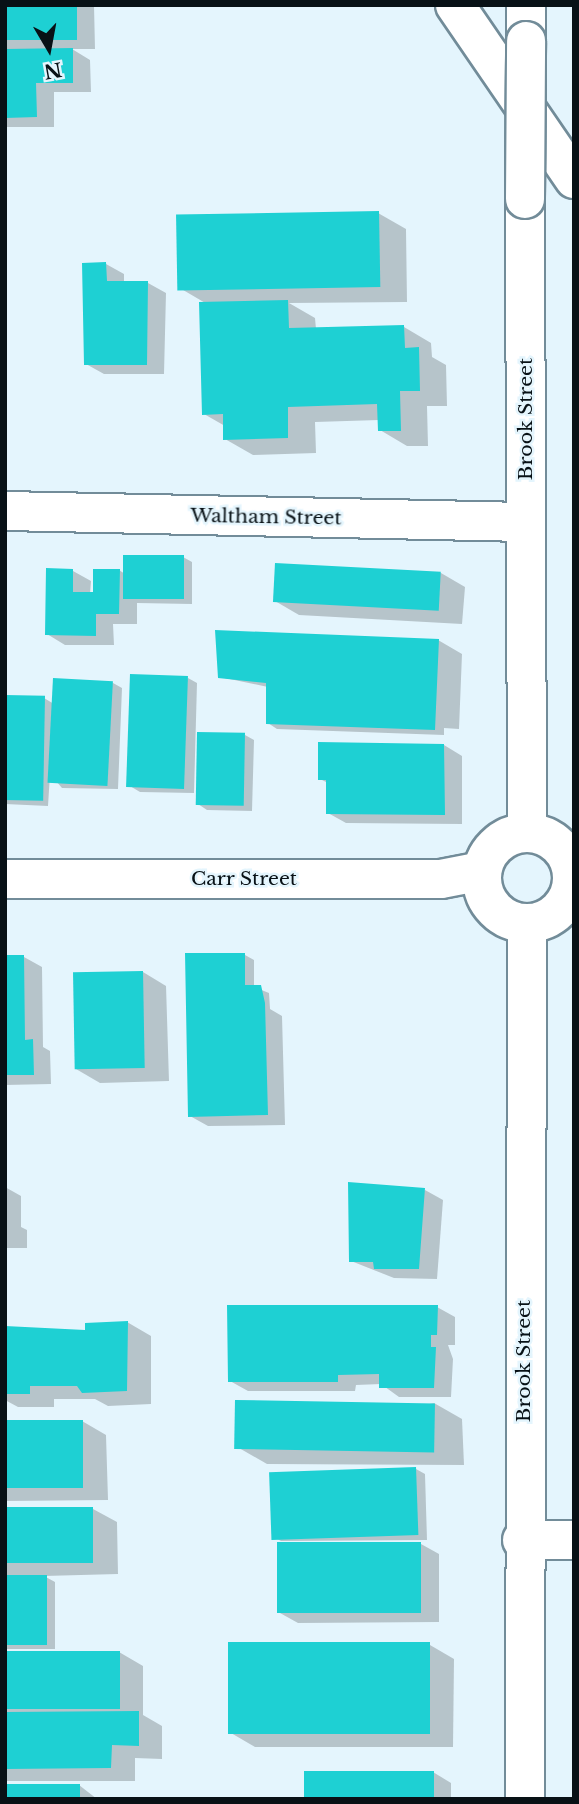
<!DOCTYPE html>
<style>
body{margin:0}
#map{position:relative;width:579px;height:1804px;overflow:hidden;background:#e4f5fd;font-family:"Libre Baskerville",serif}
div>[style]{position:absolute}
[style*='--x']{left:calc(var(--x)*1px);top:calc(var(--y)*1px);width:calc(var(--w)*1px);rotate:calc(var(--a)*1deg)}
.shadow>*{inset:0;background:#0003}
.building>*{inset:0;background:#1ed0d3;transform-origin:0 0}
.roads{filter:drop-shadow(2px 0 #728c99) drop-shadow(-2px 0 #728c99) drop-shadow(0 2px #728c99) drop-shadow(0 -2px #728c99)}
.street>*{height:38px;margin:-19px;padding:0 19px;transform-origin:19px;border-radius:19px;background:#fff}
.street>.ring{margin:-19px;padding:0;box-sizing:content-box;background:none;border:38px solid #fff;border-radius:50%}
.bridges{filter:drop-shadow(2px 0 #728c99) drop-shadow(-2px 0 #728c99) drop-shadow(0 2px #728c99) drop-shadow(0 -2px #728c99)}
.street-bridge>*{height:38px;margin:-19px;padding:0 19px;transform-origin:19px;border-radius:19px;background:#fff}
span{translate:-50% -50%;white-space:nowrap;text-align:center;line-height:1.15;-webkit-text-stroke:5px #e4f5fd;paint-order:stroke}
.street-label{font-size:19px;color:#081116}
.frame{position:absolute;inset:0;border:7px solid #081116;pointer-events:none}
.north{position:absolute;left:14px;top:14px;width:70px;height:70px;-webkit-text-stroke:5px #e4f5fd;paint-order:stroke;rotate:170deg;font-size:19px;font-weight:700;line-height:28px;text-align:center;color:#081116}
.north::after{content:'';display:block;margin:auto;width:24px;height:32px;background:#081116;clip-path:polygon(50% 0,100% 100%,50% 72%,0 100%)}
</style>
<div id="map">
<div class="shadow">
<div style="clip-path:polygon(5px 5px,94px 5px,95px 49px,72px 49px,90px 60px,91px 92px,54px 92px,54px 127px,5px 127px)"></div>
<div style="clip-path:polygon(378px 213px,406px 229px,407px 302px,289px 303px,315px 318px,316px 329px,404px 327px,431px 343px,432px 357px,446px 365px,447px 406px,427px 406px,428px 446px,407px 446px,380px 430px,379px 420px,315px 422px,316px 453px,253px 455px,225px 439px,225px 426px,204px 414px,207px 304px,178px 287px)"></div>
<div style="clip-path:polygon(106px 264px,124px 274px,124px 283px,148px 283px,166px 293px,164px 374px,104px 374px,86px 364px)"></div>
<div style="clip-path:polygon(183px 557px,192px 562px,192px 604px,137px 603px,137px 624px,113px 624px,114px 645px,65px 645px,47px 634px,73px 571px,91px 581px,90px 594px,95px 594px,119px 570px,125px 574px)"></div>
<div style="clip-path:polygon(277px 564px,441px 573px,465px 587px,462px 624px,299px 615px,275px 601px)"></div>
<div style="clip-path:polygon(438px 640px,462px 654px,459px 729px,444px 728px,444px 735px,277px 729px,268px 723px,268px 687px,220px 677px)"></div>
<div style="clip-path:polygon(188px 678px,197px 683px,194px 793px,140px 792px,130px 786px)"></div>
<div style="clip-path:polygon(113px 683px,122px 688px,118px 789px,62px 788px,50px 774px,48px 806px,5px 804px,5px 696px,44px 698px,54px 704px)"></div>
<div style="clip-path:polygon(245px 735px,254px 740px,252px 811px,207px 810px,198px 804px)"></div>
<div style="clip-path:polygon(444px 745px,462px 756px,462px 824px,346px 823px,328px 813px,328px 783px,320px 779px)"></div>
<div style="clip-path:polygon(245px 955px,254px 960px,254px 987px,269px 993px,270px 1009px,282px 1016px,285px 1125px,208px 1126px,190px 1116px)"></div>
<div style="clip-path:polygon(5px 957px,24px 957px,42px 967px,43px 1047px,50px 1051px,51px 1084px,5px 1085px)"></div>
<div style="clip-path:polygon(143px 972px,166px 986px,169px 1081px,100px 1083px,76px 1069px)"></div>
<div style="clip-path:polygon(5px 1187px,21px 1196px,21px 1227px,27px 1230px,27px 1248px,5px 1248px)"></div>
<div style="clip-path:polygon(425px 1190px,443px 1200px,437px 1279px,394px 1278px,351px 1261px)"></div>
<div style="clip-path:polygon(437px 1307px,455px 1317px,455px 1345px,448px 1345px,453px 1359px,451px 1397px,399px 1397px,381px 1384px,356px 1385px,355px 1391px,248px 1391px,230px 1381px)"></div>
<div style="clip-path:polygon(127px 1322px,151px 1336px,151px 1404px,108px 1406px,95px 1399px,54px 1399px,54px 1407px,18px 1407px,5px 1400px,5px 1330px,86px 1332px)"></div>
<div style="clip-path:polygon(434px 1403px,462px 1419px,464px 1465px,267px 1464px,239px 1448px)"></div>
<div style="clip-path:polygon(82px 1421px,106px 1435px,108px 1500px,5px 1501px,5px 1422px)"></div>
<div style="clip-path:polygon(416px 1469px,425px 1474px,427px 1540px,281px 1541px,272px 1536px)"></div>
<div style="clip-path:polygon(5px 1509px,93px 1509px,117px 1522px,118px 1574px,44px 1576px,55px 1582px,55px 1649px,5px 1649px)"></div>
<div style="clip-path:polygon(421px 1544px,439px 1554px,439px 1622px,298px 1623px,280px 1613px)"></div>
<div style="clip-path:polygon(430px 1645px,454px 1659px,453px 1747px,255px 1747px,231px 1733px)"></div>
<div style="clip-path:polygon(119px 1652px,143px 1666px,143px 1715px,162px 1726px,162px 1759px,135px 1758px,135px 1781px,5px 1781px,5px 1653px)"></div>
<div style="clip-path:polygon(433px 1772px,451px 1783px,451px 1799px,306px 1799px)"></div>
<div style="clip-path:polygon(79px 1785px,97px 1799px,5px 1799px)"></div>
</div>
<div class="building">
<div style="left:5px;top:5px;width:72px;height:35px"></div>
<div style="clip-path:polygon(73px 48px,73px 83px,36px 83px,37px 117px,5px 118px,5px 49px)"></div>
<div style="left:379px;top:211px;width:76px;height:203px;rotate:89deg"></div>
<div style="clip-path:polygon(106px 262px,107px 281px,148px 281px,147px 365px,84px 365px,82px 263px)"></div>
<div style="clip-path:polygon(288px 300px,289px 328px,404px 325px,405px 348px,419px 347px,420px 391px,400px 391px,401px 431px,378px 431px,377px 404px,288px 407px,288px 438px,223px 440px,223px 414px,202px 415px,199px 302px)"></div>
<div style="left:123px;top:555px;width:61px;height:44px"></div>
<div style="left:275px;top:563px;width:166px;height:39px;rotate:3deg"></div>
<div style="clip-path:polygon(46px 568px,73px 569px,73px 592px,93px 592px,93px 569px,120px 569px,119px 614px,96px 614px,96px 636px,45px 635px)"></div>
<div style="clip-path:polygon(215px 630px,439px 639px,435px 730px,266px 724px,266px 683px,218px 678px)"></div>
<div style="left:130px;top:674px;width:58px;height:113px;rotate:2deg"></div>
<div style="left:53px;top:678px;width:60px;height:105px;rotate:3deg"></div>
<div style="left:5px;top:695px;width:40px;height:105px;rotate:1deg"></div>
<div style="left:197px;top:732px;width:48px;height:73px;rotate:1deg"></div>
<div style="clip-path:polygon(318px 742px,444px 744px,445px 815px,326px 814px,326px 780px,318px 780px)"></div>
<div style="clip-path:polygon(185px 953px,245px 953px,245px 985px,261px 985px,265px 1003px,268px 1115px,188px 1117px)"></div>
<div style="clip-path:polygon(5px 955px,24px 955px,25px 1040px,33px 1039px,34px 1075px,5px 1075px)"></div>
<div style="left:143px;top:971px;width:97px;height:70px;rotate:89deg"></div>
<div style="clip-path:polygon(348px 1182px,425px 1188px,419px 1269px,374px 1269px,373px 1262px,349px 1262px)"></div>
<div style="clip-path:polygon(227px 1305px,438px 1305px,437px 1335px,431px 1335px,431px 1347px,436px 1347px,434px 1388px,379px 1388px,379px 1374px,338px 1375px,338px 1382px,228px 1382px)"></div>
<div style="clip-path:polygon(128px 1321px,127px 1391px,82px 1393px,77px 1386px,30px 1386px,30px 1394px,5px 1394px,5px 1326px,85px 1330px,85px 1323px)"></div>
<div style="left:235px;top:1400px;width:200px;height:49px;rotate:1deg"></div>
<div style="left:5px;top:1420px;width:78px;height:68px"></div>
<div style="left:416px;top:1467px;width:68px;height:147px;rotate:88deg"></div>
<div style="left:5px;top:1507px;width:88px;height:56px"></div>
<div style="left:421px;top:1542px;width:71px;height:144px;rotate:90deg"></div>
<div style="left:5px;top:1575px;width:42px;height:70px"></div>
<div style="left:228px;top:1642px;width:202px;height:92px"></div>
<div style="left:5px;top:1651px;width:115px;height:58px"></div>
<div style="clip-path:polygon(139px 1711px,139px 1746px,112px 1745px,111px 1768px,5px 1769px,5px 1712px)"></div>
<div style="left:434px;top:1771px;width:28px;height:130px;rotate:90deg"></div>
<div style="left:5px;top:1784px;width:75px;height:15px"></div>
</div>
<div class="roads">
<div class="street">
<div style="--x:455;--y:5;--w:211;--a:55.6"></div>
<div style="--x:526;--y:41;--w:36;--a:-90"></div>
<div style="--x:525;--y:199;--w:634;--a:89.82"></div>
<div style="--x:5;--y:511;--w:521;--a:1.21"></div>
<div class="ring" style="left:482px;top:833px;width:52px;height:52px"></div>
<div style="--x:5;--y:879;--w:436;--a:0"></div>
<div style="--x:441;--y:879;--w:42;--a:-11"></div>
<div style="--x:522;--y:1540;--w:52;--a:0"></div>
<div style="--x:525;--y:1799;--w:875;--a:-89.87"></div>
</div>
</div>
<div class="bridges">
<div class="street-bridge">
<div style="--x:525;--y:199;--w:158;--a:-89.6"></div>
</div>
</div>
<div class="street-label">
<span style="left:526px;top:419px;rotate:-90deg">Brook Street</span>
<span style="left:266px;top:517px;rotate:1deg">Waltham Street</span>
<span style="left:244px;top:879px">Carr Street</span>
<span style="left:524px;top:1361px;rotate:-90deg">Brook Street</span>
</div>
<div class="frame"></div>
<div class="north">N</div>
</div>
